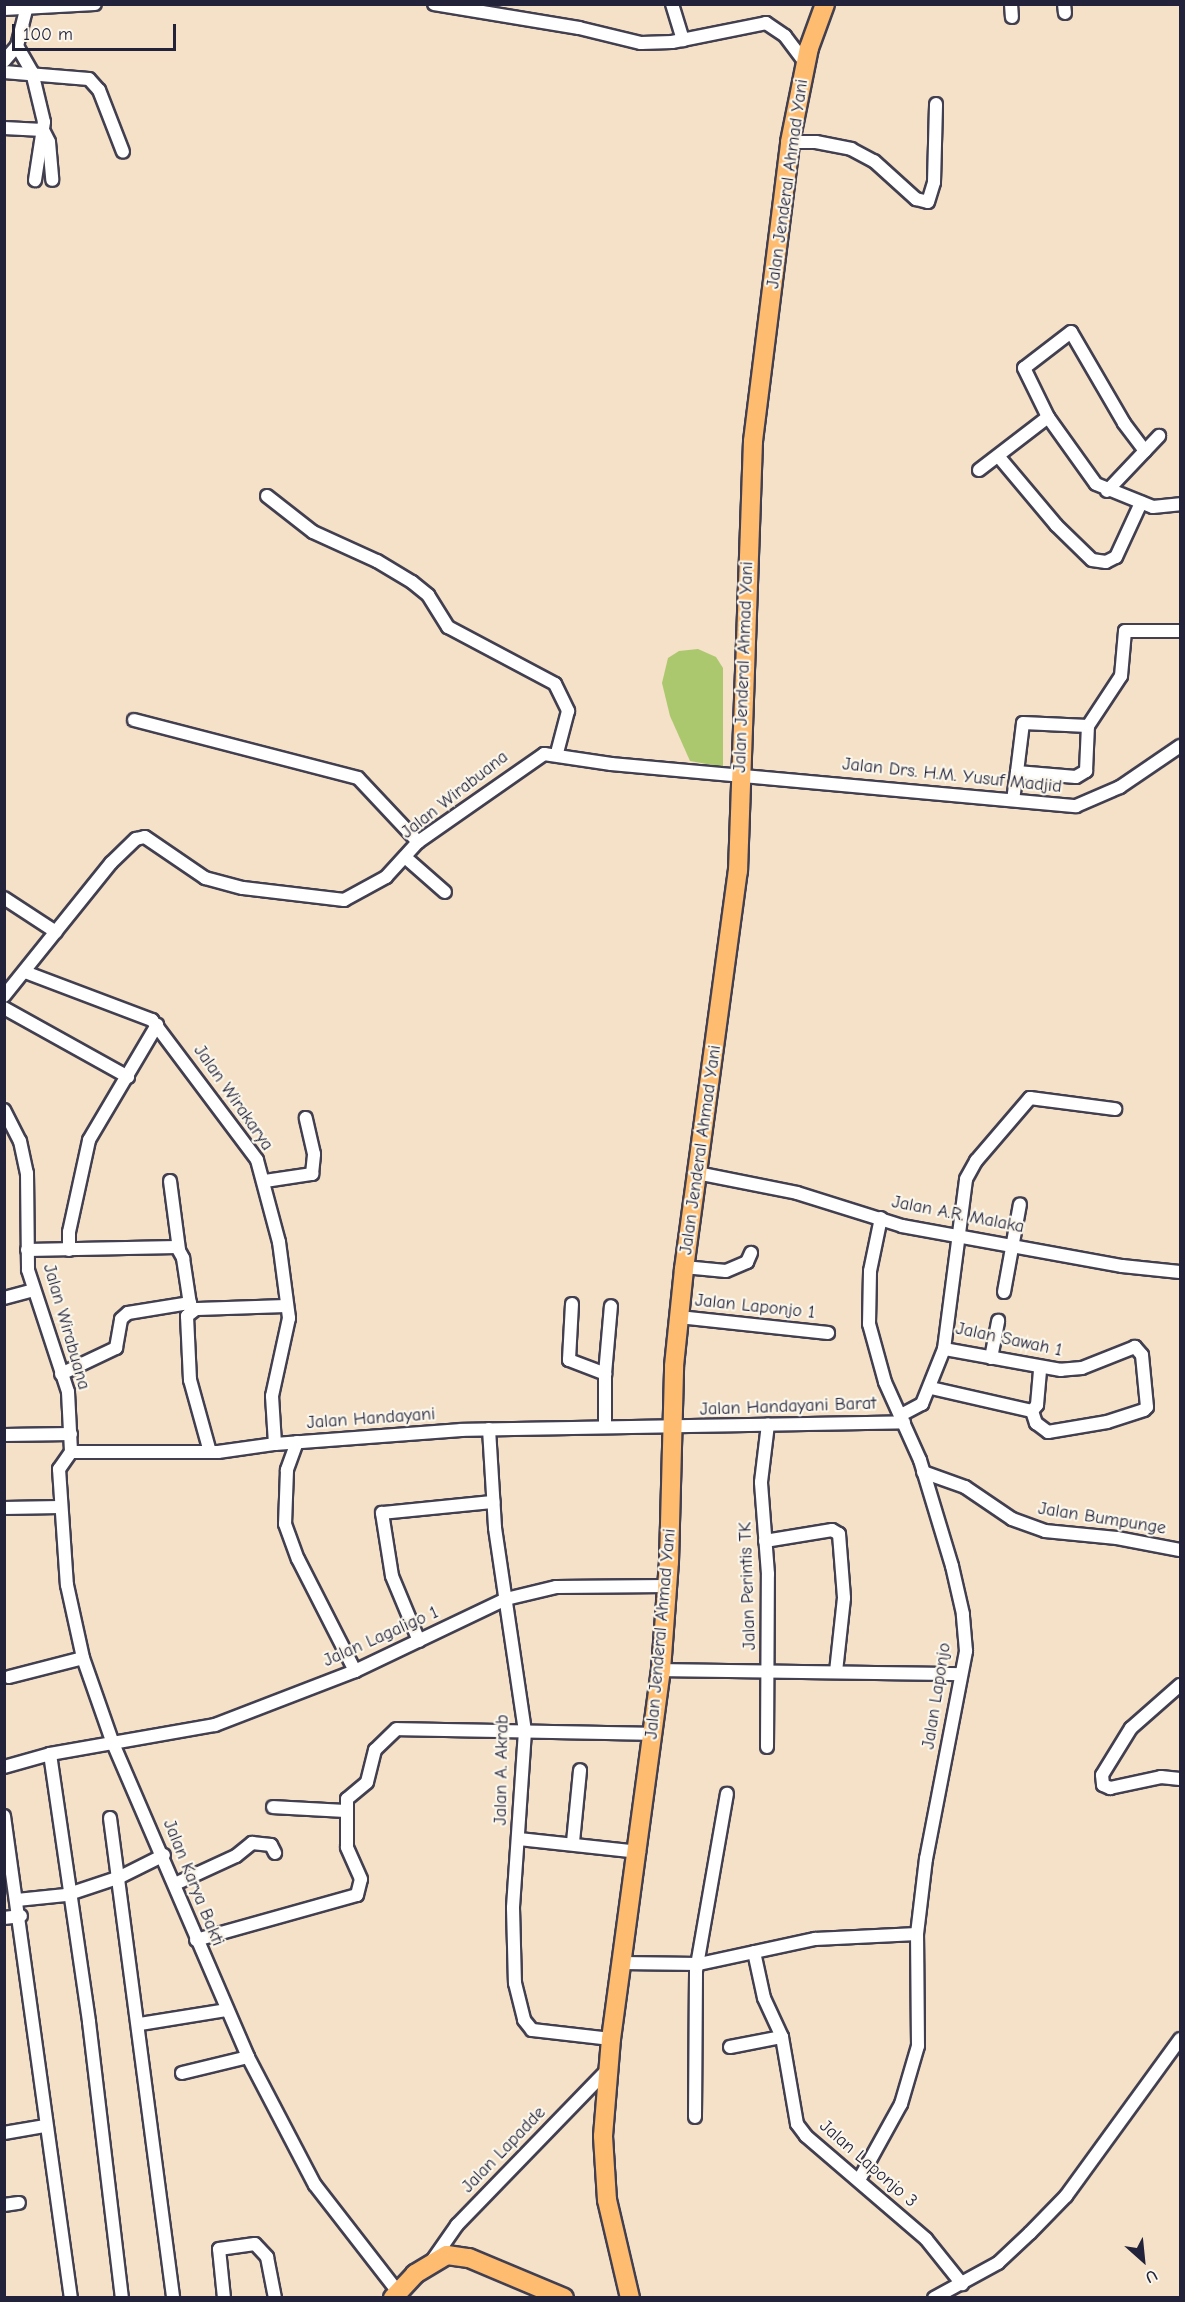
<!DOCTYPE html>
<style>
body{margin:0}
#map{position:relative;width:1185px;height:2302px;overflow:hidden;background:#f4e1c7;font-family:"Comic Neue",sans-serif}
div>[style]{position:absolute}
[style*='--x']{left:calc(var(--x)*1px);top:calc(var(--y)*1px);width:calc(var(--w)*1px);rotate:calc(var(--a)*1deg)}
.green>*{inset:0;background:#abc86f}
.roads{filter:drop-shadow(2px 0 #423f50) drop-shadow(-2px 0 #423f50) drop-shadow(0 2px #423f50) drop-shadow(0 -2px #423f50)}
.minor>*{height:12px;margin:-6px;padding:0 6px;transform-origin:6px;border-radius:6px;background:#fff}
.highway>*{height:18px;margin:-9px;padding:0 9px;transform-origin:9px;border-radius:9px;background:#febc70}
span{translate:-50% -50%;white-space:nowrap;text-align:center;line-height:1.15;-webkit-text-stroke:4.5px #fbf7ec;paint-order:stroke}
.street-label{font-size:18px;color:#22223b}
.frame{position:absolute;inset:0;border:6px solid #22223b;pointer-events:none}
.north{position:absolute;left:1113px;top:2230px;width:60px;height:60px;-webkit-text-stroke:4px #fbf7ec;paint-order:stroke;rotate:153deg;font-size:16px;font-weight:700;line-height:24px;text-align:center;color:#22223b}
.north::after{content:'';display:block;margin:auto;width:21px;height:27px;background:#22223b;clip-path:polygon(50% 0,100% 100%,50% 72%,0 100%)}
.scale{position:absolute;left:12px;top:24px;width:164px;height:27px;box-sizing:border-box;border:3px solid #22223b;border-top:0;padding-left:8px;font-size:18px;line-height:21px;white-space:nowrap;color:#22223b;-webkit-text-stroke:4px #fbf7ec;paint-order:stroke}
</style>
<div id="map">
<div class="green">
<div style="clip-path:polygon(698px 649px,716px 657px,723px 668px,723px 767px,690px 761px,670px 716px,662px 683px,668px 658px,679px 651px)"></div>
</div>
<div class="roads">
<div class="minor">
<div style="--x:434;--y:4;--w:147;--a:9.4"></div>
<div style="--x:579;--y:28;--w:64;--a:13.6"></div>
<div style="--x:641;--y:43;--w:31;--a:-2"></div>
<div style="--x:672;--y:42;--w:96;--a:-11.4"></div>
<div style="--x:766;--y:23;--w:23;--a:34"></div>
<div style="--x:785;--y:36;--w:34;--a:53"></div>
<div style="--x:672;--y:4;--w:38;--a:73"></div>
<div style="--x:1011;--y:4;--w:13;--a:86"></div>
<div style="--x:1064;--y:4;--w:9;--a:84"></div>
<div style="--x:4;--y:9;--w:91;--a:-3.1"></div>
<div style="--x:17;--y:46;--w:30;--a:60"></div>
<div style="--x:32;--y:72;--w:51;--a:76.5"></div>
<div style="--x:44;--y:122;--w:59;--a:98.8"></div>
<div style="--x:4;--y:61;--w:20;--a:-49"></div>
<div style="--x:17;--y:46;--w:37;--a:-76"></div>
<div style="--x:4;--y:72;--w:85;--a:4.7"></div>
<div style="--x:89;--y:79;--w:15;--a:48"></div>
<div style="--x:99;--y:90;--w:66;--a:68.8"></div>
<div style="--x:4;--y:128;--w:39;--a:3"></div>
<div style="--x:43;--y:130;--w:13;--a:63"></div>
<div style="--x:49;--y:142;--w:38;--a:85"></div>
<div style="--x:790;--y:142;--w:26;--a:0"></div>
<div style="--x:816;--y:142;--w:36;--a:11"></div>
<div style="--x:851;--y:149;--w:26;--a:28"></div>
<div style="--x:874;--y:161;--w:57;--a:42.1"></div>
<div style="--x:916;--y:199;--w:12;--a:14"></div>
<div style="--x:928;--y:202;--w:21;--a:-73"></div>
<div style="--x:934;--y:182;--w:78;--a:-88.5"></div>
<div style="--x:1145;--y:451;--w:35;--a:-127"></div>
<div style="--x:1124;--y:423;--w:105;--a:-120.2"></div>
<div style="--x:1071;--y:332;--w:59;--a:142.5"></div>
<div style="--x:1024;--y:368;--w:55;--a:63.9"></div>
<div style="--x:1048;--y:417;--w:82;--a:54.4"></div>
<div style="--x:1096;--y:484;--w:61;--a:22"></div>
<div style="--x:1153;--y:507;--w:27;--a:-6"></div>
<div style="--x:999;--y:457;--w:89;--a:50"></div>
<div style="--x:1056;--y:525;--w:50;--a:44.2"></div>
<div style="--x:1092;--y:560;--w:14;--a:8"></div>
<div style="--x:1106;--y:562;--w:11;--a:-27"></div>
<div style="--x:1116;--y:557;--w:60;--a:-65.2"></div>
<div style="--x:979;--y:470;--w:87;--a:-37.5"></div>
<div style="--x:1107;--y:491;--w:76;--a:-46.6"></div>
<div style="--x:267;--y:496;--w:58;--a:38"></div>
<div style="--x:313;--y:532;--w:70;--a:24.4"></div>
<div style="--x:377;--y:561;--w:41;--a:31"></div>
<div style="--x:412;--y:582;--w:21;--a:39"></div>
<div style="--x:428;--y:595;--w:38;--a:58"></div>
<div style="--x:448;--y:627;--w:121;--a:28"></div>
<div style="--x:555;--y:684;--w:30;--a:64"></div>
<div style="--x:568;--y:711;--w:43;--a:104.7"></div>
<div style="--x:134;--y:720;--w:231;--a:14.5"></div>
<div style="--x:358;--y:778;--w:88;--a:46.8"></div>
<div style="--x:1017;--y:772;--w:49;--a:-83"></div>
<div style="--x:1023;--y:723;--w:65;--a:2.6"></div>
<div style="--x:1013;--y:800;--w:28;--a:-82"></div>
<div style="--x:1017;--y:772;--w:59;--a:4.8"></div>
<div style="--x:1076;--y:777;--w:12;--a:-31"></div>
<div style="--x:1086;--y:771;--w:45;--a:-87.5"></div>
<div style="--x:1088;--y:726;--w:60;--a:-56.6"></div>
<div style="--x:1121;--y:676;--w:45;--a:-84.9"></div>
<div style="--x:1125;--y:631;--w:55;--a:0"></div>
<div style="--x:405;--y:857;--w:53;--a:41.2"></div>
<div style="--x:4;--y:898;--w:62;--a:33.2"></div>
<div style="--x:25;--y:972;--w:136;--a:20.7"></div>
<div style="--x:152;--y:1020;--w:175;--a:53.1"></div>
<div style="--x:257;--y:1160;--w:85;--a:75"></div>
<div style="--x:279;--y:1242;--w:77;--a:82.5"></div>
<div style="--x:289;--y:1318;--w:80;--a:102.3"></div>
<div style="--x:272;--y:1396;--w:48;--a:86.4"></div>
<div style="--x:4;--y:996;--w:171;--a:-51.2"></div>
<div style="--x:111;--y:863;--w:35;--a:-44"></div>
<div style="--x:136;--y:839;--w:9;--a:-13"></div>
<div style="--x:145;--y:837;--w:73;--a:34.3"></div>
<div style="--x:205;--y:878;--w:39;--a:15"></div>
<div style="--x:243;--y:888;--w:102;--a:6.8"></div>
<div style="--x:344;--y:900;--w:48;--a:-28.7"></div>
<div style="--x:386;--y:877;--w:47;--a:-47.6"></div>
<div style="--x:418;--y:842;--w:154;--a:-34.9"></div>
<div style="--x:544;--y:754;--w:68;--a:8.5"></div>
<div style="--x:611;--y:764;--w:467;--a:5.2"></div>
<div style="--x:1076;--y:806;--w:48;--a:-23.4"></div>
<div style="--x:1120;--y:787;--w:73;--a:-34.3"></div>
<div style="--x:4;--y:1008;--w:142;--a:29.1"></div>
<div style="--x:4;--y:1110;--w:35;--a:63"></div>
<div style="--x:20;--y:1141;--w:33;--a:78"></div>
<div style="--x:27;--y:1173;--w:97;--a:89.4"></div>
<div style="--x:28;--y:1270;--w:128;--a:71.8"></div>
<div style="--x:68;--y:1392;--w:60;--a:87.1"></div>
<div style="--x:697;--y:1173;--w:102;--a:11.3"></div>
<div style="--x:797;--y:1193;--w:110;--a:17.4"></div>
<div style="--x:902;--y:1226;--w:224;--a:10.3"></div>
<div style="--x:1122;--y:1266;--w:58;--a:5.9"></div>
<div style="--x:170;--y:1181;--w:69;--a:82.5"></div>
<div style="--x:265;--y:1181;--w:48;--a:-8.5"></div>
<div style="--x:312;--y:1174;--w:20;--a:-84"></div>
<div style="--x:314;--y:1154;--w:37;--a:-103"></div>
<div style="--x:27;--y:1250;--w:150;--a:-1.1"></div>
<div style="--x:177;--y:1247;--w:13;--a:61"></div>
<div style="--x:183;--y:1258;--w:54;--a:81.4"></div>
<div style="--x:69;--y:1250;--w:18;--a:-90"></div>
<div style="--x:69;--y:1232;--w:94;--a:-77.7"></div>
<div style="--x:89;--y:1140;--w:134;--a:-59.4"></div>
<div style="--x:684;--y:1267;--w:42;--a:5.4"></div>
<div style="--x:726;--y:1271;--w:23;--a:-23"></div>
<div style="--x:747;--y:1262;--w:10;--a:-66"></div>
<div style="--x:1004;--y:1292;--w:89;--a:-79.7"></div>
<div style="--x:4;--y:1298;--w:30;--a:-15"></div>
<div style="--x:572;--y:1304;--w:56;--a:93.1"></div>
<div style="--x:569;--y:1360;--w:39;--a:21"></div>
<div style="--x:679;--y:1317;--w:150;--a:6.1"></div>
<div style="--x:991;--y:1358;--w:38;--a:-79"></div>
<div style="--x:61;--y:1374;--w:61;--a:-25.3"></div>
<div style="--x:116;--y:1348;--w:29;--a:-80"></div>
<div style="--x:121;--y:1319;--w:9;--a:-41"></div>
<div style="--x:128;--y:1313;--w:63;--a:-9.2"></div>
<div style="--x:931;--y:1388;--w:104;--a:12.8"></div>
<div style="--x:1032;--y:1411;--w:8;--a:-50"></div>
<div style="--x:1037;--y:1405;--w:37;--a:-85"></div>
<div style="--x:1032;--y:1411;--w:13;--a:72"></div>
<div style="--x:1036;--y:1423;--w:15;--a:37"></div>
<div style="--x:1048;--y:1432;--w:60;--a:-9.6"></div>
<div style="--x:1107;--y:1422;--w:39;--a:-18"></div>
<div style="--x:1144;--y:1410;--w:4;--a:-45"></div>
<div style="--x:1147;--y:1407;--w:52;--a:-95.5"></div>
<div style="--x:1142;--y:1355;--w:11;--a:-131"></div>
<div style="--x:1135;--y:1347;--w:57;--a:158.4"></div>
<div style="--x:1082;--y:1368;--w:21;--a:175"></div>
<div style="--x:1061;--y:1370;--w:119;--a:-169.8"></div>
<div style="--x:944;--y:1349;--w:171;--a:-82.6"></div>
<div style="--x:966;--y:1179;--w:21;--a:-61"></div>
<div style="--x:976;--y:1161;--w:83;--a:-49.4"></div>
<div style="--x:1030;--y:1098;--w:86;--a:7.4"></div>
<div style="--x:901;--y:1415;--w:24;--a:-28"></div>
<div style="--x:922;--y:1404;--w:59;--a:-68.2"></div>
<div style="--x:605;--y:1425;--w:51;--a:-90"></div>
<div style="--x:605;--y:1374;--w:68;--a:-85"></div>
<div style="--x:489;--y:1429;--w:99;--a:86.5"></div>
<div style="--x:495;--y:1528;--w:205;--a:81.6"></div>
<div style="--x:525;--y:1731;--w:177;--a:93.9"></div>
<div style="--x:513;--y:1908;--w:75;--a:88.5"></div>
<div style="--x:515;--y:1983;--w:38;--a:76"></div>
<div style="--x:524;--y:2020;--w:13;--a:51"></div>
<div style="--x:532;--y:2030;--w:80;--a:6.5"></div>
<div style="--x:4;--y:1435;--w:67;--a:-0.9"></div>
<div style="--x:297;--y:1442;--w:30;--a:110"></div>
<div style="--x:287;--y:1470;--w:54;--a:92.1"></div>
<div style="--x:285;--y:1524;--w:37;--a:70"></div>
<div style="--x:298;--y:1559;--w:126;--a:63"></div>
<div style="--x:71;--y:1452;--w:21;--a:125"></div>
<div style="--x:59;--y:1469;--w:116;--a:86.1"></div>
<div style="--x:67;--y:1585;--w:75;--a:77.6"></div>
<div style="--x:83;--y:1658;--w:88;--a:70.7"></div>
<div style="--x:112;--y:1741;--w:344;--a:66.7"></div>
<div style="--x:248;--y:2057;--w:144;--a:62.4"></div>
<div style="--x:315;--y:2185;--w:135;--a:52.2"></div>
<div style="--x:71;--y:1452;--w:147;--a:0"></div>
<div style="--x:218;--y:1452;--w:58;--a:-8"></div>
<div style="--x:275;--y:1444;--w:187;--a:-4.3"></div>
<div style="--x:461;--y:1430;--w:443;--a:-1"></div>
<div style="--x:210;--y:1452;--w:75;--a:-105.5"></div>
<div style="--x:190;--y:1380;--w:64;--a:-92.7"></div>
<div style="--x:187;--y:1316;--w:11;--a:-38"></div>
<div style="--x:196;--y:1309;--w:91;--a:-1.9"></div>
<div style="--x:923;--y:1472;--w:45;--a:19.7"></div>
<div style="--x:965;--y:1487;--w:57;--a:34.2"></div>
<div style="--x:1012;--y:1519;--w:35;--a:20"></div>
<div style="--x:1045;--y:1531;--w:72;--a:5.6"></div>
<div style="--x:1117;--y:1538;--w:64;--a:10.8"></div>
<div style="--x:4;--y:1508;--w:56;--a:-1"></div>
<div style="--x:765;--y:1541;--w:68;--a:-9.3"></div>
<div style="--x:832;--y:1530;--w:8;--a:30"></div>
<div style="--x:839;--y:1534;--w:64;--a:85.5"></div>
<div style="--x:844;--y:1598;--w:74;--a:96.2"></div>
<div style="--x:419;--y:1641;--w:70;--a:-112.6"></div>
<div style="--x:392;--y:1576;--w:64;--a:-99"></div>
<div style="--x:382;--y:1513;--w:112;--a:-5.7"></div>
<div style="--x:661;--y:1670;--w:300;--a:0.8"></div>
<div style="--x:9;--y:1677;--w:76;--a:-14.4"></div>
<div style="--x:1180;--y:1685;--w:65;--a:138.7"></div>
<div style="--x:1131;--y:1728;--w:55;--a:121.7"></div>
<div style="--x:1102;--y:1775;--w:10;--a:84"></div>
<div style="--x:1103;--y:1785;--w:8;--a:23"></div>
<div style="--x:1110;--y:1788;--w:52;--a:-12.2"></div>
<div style="--x:1161;--y:1777;--w:19;--a:6"></div>
<div style="--x:767;--y:1747;--w:173;--a:-89.7"></div>
<div style="--x:768;--y:1574;--w:92;--a:-94.4"></div>
<div style="--x:761;--y:1482;--w:58;--a:-83.1"></div>
<div style="--x:50;--y:1754;--w:271;--a:81.7"></div>
<div style="--x:89;--y:2022;--w:278;--a:83.2"></div>
<div style="--x:4;--y:1767;--w:48;--a:-15.8"></div>
<div style="--x:50;--y:1754;--w:168;--a:-10"></div>
<div style="--x:215;--y:1725;--w:150;--a:-21.1"></div>
<div style="--x:355;--y:1671;--w:167;--a:-25.5"></div>
<div style="--x:506;--y:1599;--w:51;--a:-13.5"></div>
<div style="--x:556;--y:1587;--w:111;--a:-0.5"></div>
<div style="--x:273;--y:1807;--w:71;--a:3.2"></div>
<div style="--x:4;--y:1816;--w:487;--a:82.1"></div>
<div style="--x:110;--y:1818;--w:484;--a:82.5"></div>
<div style="--x:519;--y:1839;--w:121;--a:6.2"></div>
<div style="--x:573;--y:1842;--w:72;--a:-84.4"></div>
<div style="--x:175;--y:1884;--w:67;--a:-24.7"></div>
<div style="--x:236;--y:1856;--w:21;--a:-39"></div>
<div style="--x:252;--y:1843;--w:19;--a:6"></div>
<div style="--x:271;--y:1845;--w:9;--a:63"></div>
<div style="--x:17;--y:1900;--w:49;--a:-5.8"></div>
<div style="--x:66;--y:1895;--w:57;--a:-18.4"></div>
<div style="--x:120;--y:1877;--w:49;--a:-26.6"></div>
<div style="--x:4;--y:1918;--w:17;--a:-7"></div>
<div style="--x:196;--y:1940;--w:167;--a:-15.6"></div>
<div style="--x:357;--y:1895;--w:16;--a:-76"></div>
<div style="--x:361;--y:1879;--w:35;--a:-114"></div>
<div style="--x:347;--y:1847;--w:48;--a:-90"></div>
<div style="--x:347;--y:1799;--w:26;--a:-40"></div>
<div style="--x:367;--y:1782;--w:33;--a:-76"></div>
<div style="--x:375;--y:1750;--w:30;--a:-44"></div>
<div style="--x:397;--y:1729;--w:257;--a:1.1"></div>
<div style="--x:754;--y:1952;--w:47;--a:77.7"></div>
<div style="--x:764;--y:1998;--w:43;--a:65.2"></div>
<div style="--x:782;--y:2037;--w:88;--a:80.2"></div>
<div style="--x:797;--y:2124;--w:15;--a:53"></div>
<div style="--x:806;--y:2136;--w:158;--a:40.6"></div>
<div style="--x:926;--y:2239;--w:58;--a:51.3"></div>
<div style="--x:621;--y:1963;--w:78;--a:0.7"></div>
<div style="--x:699;--y:1964;--w:119;--a:-12.2"></div>
<div style="--x:815;--y:1939;--w:102;--a:-2.8"></div>
<div style="--x:140;--y:2024;--w:87;--a:-9.2"></div>
<div style="--x:730;--y:2047;--w:53;--a:-10.9"></div>
<div style="--x:182;--y:2073;--w:68;--a:-13.6"></div>
<div style="--x:695;--y:2117;--w:146;--a:-89.6"></div>
<div style="--x:696;--y:1971;--w:180;--a:-80.1"></div>
<div style="--x:4;--y:2133;--w:42;--a:-9.7"></div>
<div style="--x:859;--y:2180;--w:87;--a:-61.1"></div>
<div style="--x:901;--y:2104;--w:60;--a:-73.7"></div>
<div style="--x:918;--y:2046;--w:112;--a:-90.5"></div>
<div style="--x:917;--y:1934;--w:76;--a:-83.2"></div>
<div style="--x:926;--y:1859;--w:212;--a:-79.1"></div>
<div style="--x:966;--y:1651;--w:37;--a:-95"></div>
<div style="--x:963;--y:1614;--w:49;--a:-102.9"></div>
<div style="--x:952;--y:1566;--w:111;--a:-106.8"></div>
<div style="--x:920;--y:1460;--w:85;--a:-114.2"></div>
<div style="--x:885;--y:1382;--w:60;--a:-105.4"></div>
<div style="--x:869;--y:1324;--w:53;--a:-88.9"></div>
<div style="--x:870;--y:1271;--w:54;--a:-78.3"></div>
<div style="--x:4;--y:2205;--w:15;--a:-8"></div>
<div style="--x:432;--y:2261;--w:44;--a:-55.2"></div>
<div style="--x:457;--y:2225;--w:219;--a:-45.9"></div>
<div style="--x:224;--y:2298;--w:49;--a:-95.8"></div>
<div style="--x:219;--y:2249;--w:36;--a:-8"></div>
<div style="--x:255;--y:2244;--w:18;--a:47"></div>
<div style="--x:267;--y:2257;--w:42;--a:79"></div>
<div style="--x:934;--y:2298;--w:73;--a:-28.7"></div>
<div style="--x:998;--y:2263;--w:44;--a:-43.2"></div>
<div style="--x:1030;--y:2233;--w:52;--a:-45.8"></div>
<div style="--x:1066;--y:2196;--w:194;--a:-54"></div>
</div>
<div class="highway">
<div style="--x:393;--y:2298;--w:33;--a:-47"></div>
<div style="--x:415;--y:2274;--w:37;--a:-31"></div>
<div style="--x:447;--y:2255;--w:22;--a:8"></div>
<div style="--x:469;--y:2258;--w:103;--a:22.8"></div>
<div style="--x:630;--y:2298;--w:101;--a:-103.2"></div>
<div style="--x:607;--y:2200;--w:64;--a:-93.6"></div>
<div style="--x:603;--y:2136;--w:97;--a:-85.3"></div>
<div style="--x:611;--y:2039;--w:372;--a:-82.3"></div>
<div style="--x:661;--y:1670;--w:108;--a:-85.8"></div>
<div style="--x:669;--y:1562;--w:196;--a:-88.5"></div>
<div style="--x:674;--y:1366;--w:98;--a:-84.1"></div>
<div style="--x:684;--y:1269;--w:402;--a:-82.3"></div>
<div style="--x:738;--y:871;--w:430;--a:-88"></div>
<div style="--x:753;--y:441;--w:301;--a:-82.9"></div>
<div style="--x:790;--y:142;--w:96;--a:-78.6"></div>
<div style="--x:809;--y:48;--w:47;--a:-70"></div>
</div>
</div>
<div class="street-label">
<span style="left:788px;top:184px;rotate:-82deg">Jalan Jenderal Ahmad Yani</span>
<span style="left:744px;top:667px;rotate:-88deg">Jalan Jenderal Ahmad Yani</span>
<span style="left:952px;top:776px;rotate:6deg">Jalan Drs. H.M. Yusuf Madjid</span>
<span style="left:455px;top:795px;rotate:-38deg">Jalan Wirabuana</span>
<span style="left:233px;top:1098px;rotate:55deg">Jalan Wirakarya</span>
<span style="left:701px;top:1150px;rotate:-82deg">Jalan Jenderal Ahmad Yani</span>
<span style="left:958px;top:1215px;rotate:11deg">Jalan A.R. Malaka</span>
<span style="left:755px;top:1307px;rotate:6deg">Jalan Laponjo 1</span>
<span style="left:66px;top:1327px;rotate:74deg">Jalan Wirabuana</span>
<span style="left:1009px;top:1340px;rotate:12deg">Jalan Sawah 1</span>
<span style="left:788px;top:1407px;rotate:-2deg">Jalan Handayani Barat</span>
<span style="left:371px;top:1419px;rotate:-4deg">Jalan Handayani</span>
<span style="left:1102px;top:1519px;rotate:9deg">Jalan Bumpunge</span>
<span style="left:748px;top:1586px;rotate:-92deg">Jalan Perintis TK</span>
<span style="left:661px;top:1634px;rotate:-85deg">Jalan Jenderal Ahmad Yani</span>
<span style="left:381px;top:1637px;rotate:-24deg">Jalan Lagaligo 1</span>
<span style="left:937px;top:1696px;rotate:-81deg">Jalan Laponjo</span>
<span style="left:502px;top:1770px;rotate:-89deg">Jalan A. Akrab</span>
<span style="left:193px;top:1883px;rotate:68deg">Jalan Karya Bakti</span>
<span style="left:504px;top:2150px;rotate:-46deg">Jalan Lapadde</span>
<span style="left:868px;top:2164px;rotate:41deg">Jalan Laponjo 3</span>
</div>
<div class="frame"></div>
<div class="north">U</div>
<div class="scale">100 m</div>
</div>
